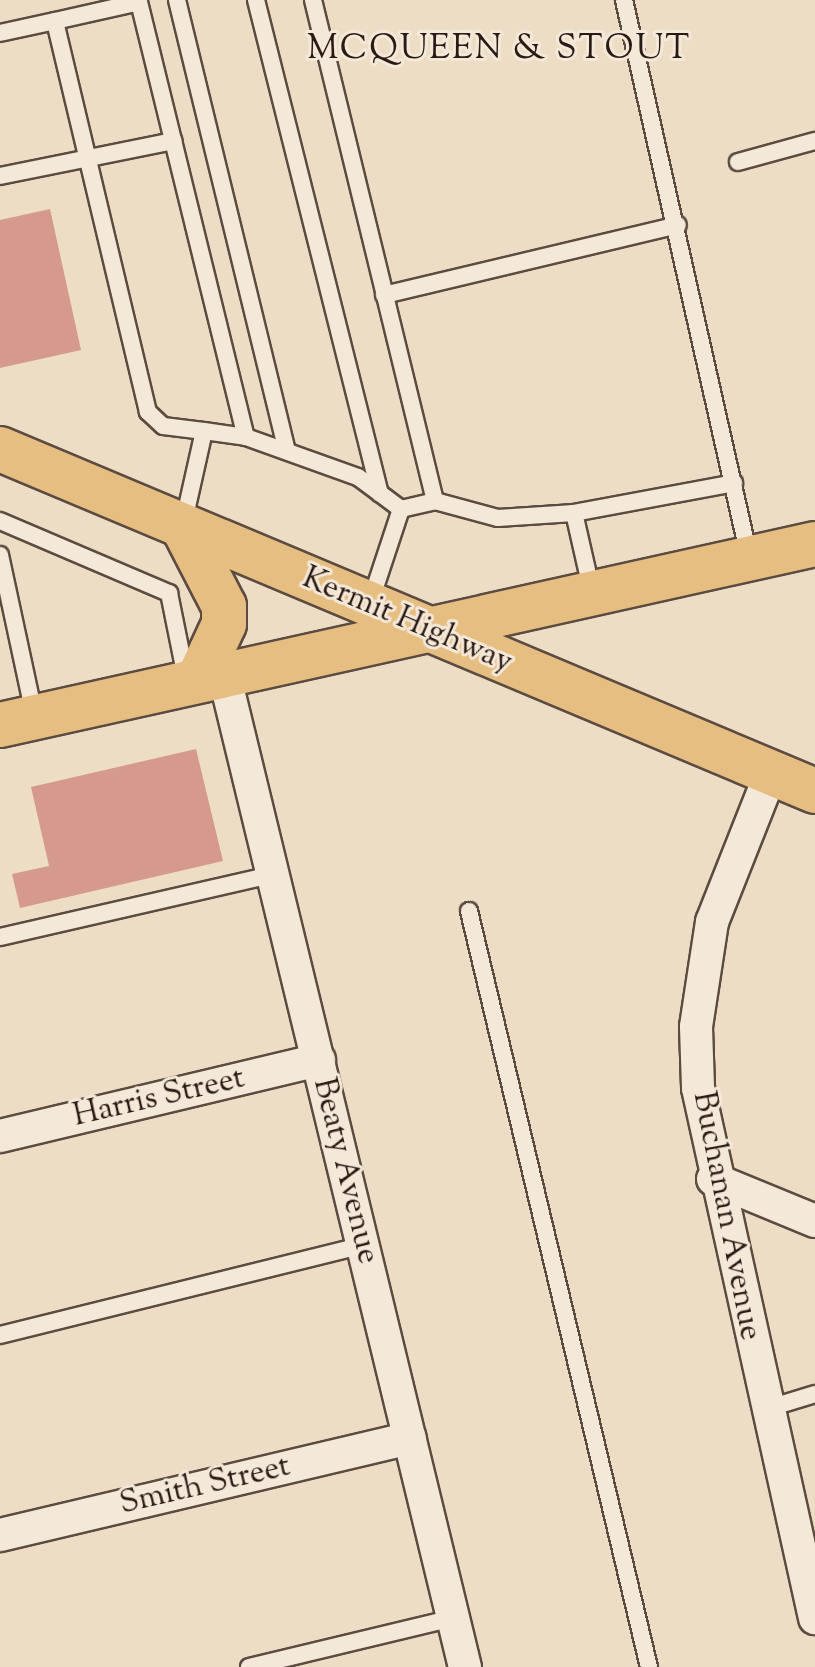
<!DOCTYPE html>
<style>
body{margin:0}
#map{position:relative;width:815px;height:1667px;overflow:hidden;background:#eeddc5;font-family:"Sorts Mill Goudy",serif}
div>[style]{position:absolute}
[style*='--x']{left:calc(var(--x)*1px);top:calc(var(--y)*1px);width:calc(var(--w)*1px);rotate:calc(var(--a)*1deg)}
.building>*{inset:0;background:#d59a8d}
.roads{filter:drop-shadow(2px 0 #5b4b40) drop-shadow(-2px 0 #5b4b40) drop-shadow(0 2px #5b4b40) drop-shadow(0 -2px #5b4b40)}
.service>*{height:16px;margin:-8px;padding:0 8px;transform-origin:8px;border-radius:8px;background:#f4e9d9}
.minor>*{height:32px;margin:-16px;padding:0 16px;transform-origin:16px;border-radius:16px;background:#f4e9d9}
.primary>*{height:44px;margin:-22px;padding:0 22px;transform-origin:22px;border-radius:22px;background:#e7be82}
span{translate:-50% -50%;white-space:nowrap;text-align:center;line-height:1.15;-webkit-text-stroke:6px #f4e9d9;paint-order:stroke}
.street-label{font-size:32px;color:#2a1a14}
.neighbourhood-label{font-size:34px;color:#2a1a14;letter-spacing:2px}
</style>
<div id="map">
<div class="building">
<div style="clip-path:polygon(50px 209px,81px 350px,0 368px,0 220px)"></div>
<div style="clip-path:polygon(196px 749px,223px 861px,20px 908px,12px 874px,49px 866px,31px 787px)"></div>
</div>
<div class="roads">
<div class="service">
<div style="--x:177;--y:0;--w:464;--a:76.3"></div>
<div style="--x:256;--y:0;--w:509;--a:75.91"></div>
<div style="--x:313;--y:0;--w:516;--a:76.31"></div>
<div style="--x:624;--y:0;--w:570;--a:77.33"></div>
<div style="--x:0;--y:33;--w:56;--a:-12.3"></div>
<div style="--x:738;--y:162;--w:80;--a:-15.3"></div>
<div style="--x:0;--y:176;--w:177;--a:-11.4"></div>
<div style="--x:384;--y:295;--w:302;--a:-13.4"></div>
<div style="--x:204;--y:431;--w:42;--a:8.1"></div>
<div style="--x:246;--y:437;--w:119;--a:19.7"></div>
<div style="--x:358;--y:477;--w:54;--a:36.7"></div>
<div style="--x:401;--y:509;--w:99;--a:108.3"></div>
<div style="--x:401;--y:509;--w:35;--a:-13"></div>
<div style="--x:435;--y:501;--w:65;--a:15.1"></div>
<div style="--x:498;--y:518;--w:76;--a:-3.8"></div>
<div style="--x:0;--y:521;--w:184;--a:23.1"></div>
<div style="--x:169;--y:593;--w:91;--a:78.6"></div>
<div style="--x:183;--y:525;--w:96;--a:-77.4"></div>
<div style="--x:204;--y:431;--w:41;--a:-173"></div>
<div style="--x:163;--y:426;--w:21;--a:-137"></div>
<div style="--x:148;--y:412;--w:402;--a:-103.4"></div>
<div style="--x:55;--y:21;--w:86;--a:-12.7"></div>
<div style="--x:139;--y:2;--w:448;--a:76.2"></div>
<div style="--x:0;--y:555;--w:163;--a:77.9"></div>
<div style="--x:592;--y:592;--w:81;--a:-102.8"></div>
<div style="--x:574;--y:513;--w:163;--a:-10.6"></div>
<div style="--x:469;--y:911;--w:777;--a:76.61"></div>
<div style="--x:0;--y:937;--w:281;--a:-12.9"></div>
<div style="--x:0;--y:1335;--w:374;--a:-13.9"></div>
<div style="--x:766;--y:1409;--w:51;--a:-17"></div>
<div style="--x:249;--y:1667;--w:210;--a:-13.5"></div>
</div>
<div class="minor">
<div style="--x:224;--y:674;--w:1022;--a:76.36"></div>
<div style="--x:771;--y:773;--w:160;--a:111.6"></div>
<div style="--x:712;--y:922;--w:106;--a:98.7"></div>
<div style="--x:696;--y:1027;--w:61;--a:88.1"></div>
<div style="--x:698;--y:1088;--w:543;--a:77.55"></div>
<div style="--x:0;--y:1136;--w:328;--a:-13.4"></div>
<div style="--x:713;--y:1179;--w:110;--a:22.4"></div>
<div style="--x:0;--y:1535;--w:421;--a:-13.3"></div>
</div>
<div class="primary">
<div style="--x:0;--y:449;--w:884;--a:22.76"></div>
<div style="--x:183;--y:527;--w:89;--a:62.6"></div>
<div style="--x:224;--y:606;--w:18;--a:90"></div>
<div style="--x:224;--y:624;--w:62;--a:114.9"></div>
<div style="--x:0;--y:725;--w:835;--a:-12.52"></div>
</div>
</div>
<div class="street-label">
<span style="left:407px;top:621px;rotate:23deg">Kermit Highway</span>
<span style="left:159px;top:1098px;rotate:-13deg">Harris Street</span>
<span style="left:345px;top:1171px;rotate:76deg">Beaty Avenue</span>
<span style="left:726px;top:1216px;rotate:79deg">Buchanan Avenue</span>
<span style="left:205px;top:1486px;rotate:-13deg">Smith Street</span>
</div>
<div class="neighbourhood-label">
<span style="left:499px;top:50px">MCQUEEN &amp; STOUT</span>
</div>
</div>
